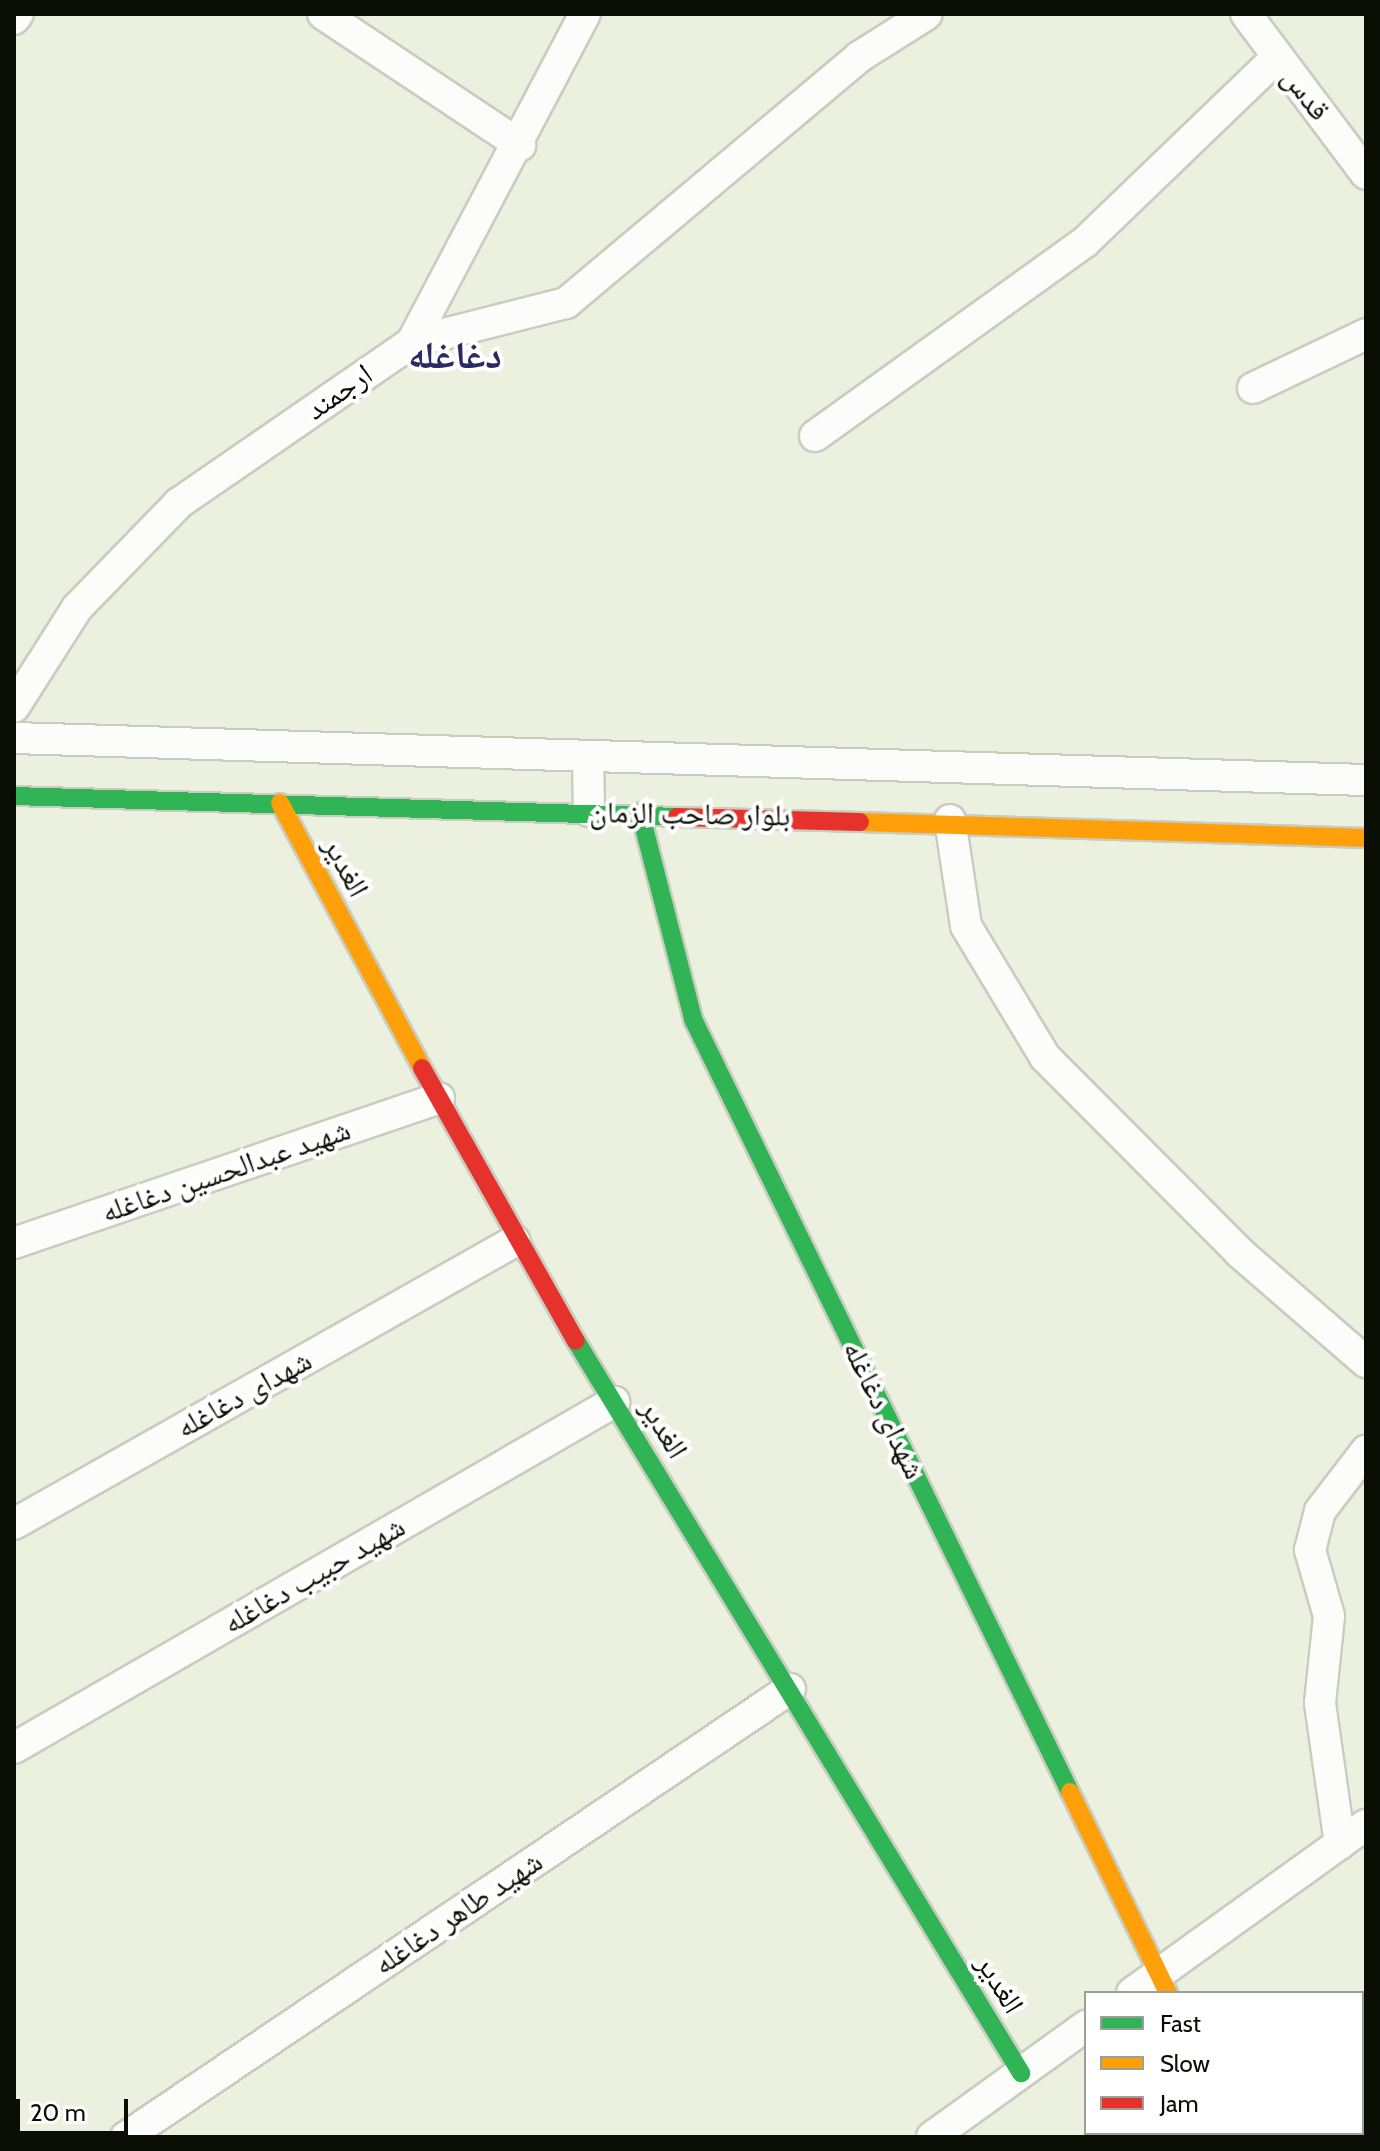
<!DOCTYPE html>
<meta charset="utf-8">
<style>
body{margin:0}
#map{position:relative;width:1380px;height:2151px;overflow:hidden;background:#ebf0df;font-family:Cabin,"Noto Naskh Arabic",sans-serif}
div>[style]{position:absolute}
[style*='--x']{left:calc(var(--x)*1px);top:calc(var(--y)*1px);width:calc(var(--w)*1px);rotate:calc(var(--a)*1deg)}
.roads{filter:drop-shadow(2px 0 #c9cdc0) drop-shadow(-2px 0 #c9cdc0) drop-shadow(0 2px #c9cdc0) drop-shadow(0 -2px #c9cdc0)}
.street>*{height:30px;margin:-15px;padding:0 15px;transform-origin:15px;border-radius:15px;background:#fcfdfa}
.fast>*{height:18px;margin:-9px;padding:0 9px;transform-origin:9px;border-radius:9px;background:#30b455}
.slow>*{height:18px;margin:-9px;padding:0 9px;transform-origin:9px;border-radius:9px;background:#ff9f0a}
.jam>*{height:18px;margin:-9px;padding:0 9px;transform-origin:9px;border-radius:9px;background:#e5322d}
span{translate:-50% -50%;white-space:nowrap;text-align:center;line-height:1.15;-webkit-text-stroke:8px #fff;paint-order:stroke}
.street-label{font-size:30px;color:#0b0e05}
.district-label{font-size:38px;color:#2c2963;font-weight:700}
.frame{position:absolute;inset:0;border:16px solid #0b0e05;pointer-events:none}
.legend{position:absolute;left:1084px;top:1991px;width:280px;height:144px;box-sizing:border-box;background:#fff;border:2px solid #9d9f9b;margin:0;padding:10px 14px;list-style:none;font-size:24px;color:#0b0e05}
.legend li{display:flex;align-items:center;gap:16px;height:40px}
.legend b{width:40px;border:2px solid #9d9f9b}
.scale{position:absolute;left:16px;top:2099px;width:112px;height:36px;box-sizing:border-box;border:4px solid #0b0e05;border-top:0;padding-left:10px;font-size:24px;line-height:28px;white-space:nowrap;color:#0b0e05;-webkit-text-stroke:6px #fff;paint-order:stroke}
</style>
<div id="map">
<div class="roads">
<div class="street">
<div style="--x:323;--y:14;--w:237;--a:33.6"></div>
<div style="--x:1246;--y:14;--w:200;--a:53.1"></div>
<div style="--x:14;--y:19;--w:6;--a:-51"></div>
<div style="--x:412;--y:342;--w:159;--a:-14.2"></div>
<div style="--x:566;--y:303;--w:383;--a:-40"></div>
<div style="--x:859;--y:57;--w:80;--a:-32.3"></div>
<div style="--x:1253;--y:388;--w:125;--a:-25.5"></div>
<div style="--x:815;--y:436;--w:332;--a:-35.7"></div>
<div style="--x:1085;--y:242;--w:267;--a:-43.9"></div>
<div style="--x:14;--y:707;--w:117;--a:-57.5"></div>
<div style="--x:77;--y:608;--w:146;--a:-45.8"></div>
<div style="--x:179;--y:503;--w:283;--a:-34.6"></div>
<div style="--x:412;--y:342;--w:371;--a:-62.2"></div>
<div style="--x:14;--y:738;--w:1353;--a:1.78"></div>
<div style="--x:588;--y:756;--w:55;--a:89"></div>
<div style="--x:950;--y:820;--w:107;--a:81.4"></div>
<div style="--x:966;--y:926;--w:153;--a:58.9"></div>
<div style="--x:1045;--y:1057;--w:276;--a:45.1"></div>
<div style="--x:1240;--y:1253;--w:167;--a:40.9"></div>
<div style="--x:14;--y:1243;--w:449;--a:-18.8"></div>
<div style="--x:14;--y:1524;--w:575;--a:-29.46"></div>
<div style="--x:14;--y:1748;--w:693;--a:-29.97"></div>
<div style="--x:1340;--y:1844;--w:142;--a:-98.1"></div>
<div style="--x:1320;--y:1703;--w:87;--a:-84.1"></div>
<div style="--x:1329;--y:1616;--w:69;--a:-106.1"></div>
<div style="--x:1310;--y:1550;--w:40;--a:-75.6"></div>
<div style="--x:1320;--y:1511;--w:76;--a:-52.5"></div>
<div style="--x:1132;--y:1993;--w:288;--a:-35.7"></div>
<div style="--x:1234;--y:2133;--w:4;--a:76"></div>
<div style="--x:126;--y:2137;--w:801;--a:-34.01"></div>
<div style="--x:932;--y:2137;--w:190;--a:-35.8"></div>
</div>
<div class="fast">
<div style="--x:14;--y:796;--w:663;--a:1.81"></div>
<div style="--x:640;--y:812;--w:214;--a:75.6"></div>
<div style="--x:693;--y:1019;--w:860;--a:64"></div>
<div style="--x:576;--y:1341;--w:857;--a:58.7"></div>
</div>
<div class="slow">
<div style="--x:280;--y:803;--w:301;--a:61.8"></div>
<div style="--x:860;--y:822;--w:506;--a:1.81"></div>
<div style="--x:1070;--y:1792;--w:224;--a:64"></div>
</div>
<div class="jam">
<div style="--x:677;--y:817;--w:183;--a:1.6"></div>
<div style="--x:422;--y:1068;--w:313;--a:60.6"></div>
</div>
</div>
<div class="street-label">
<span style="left:1306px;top:94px;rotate:53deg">قدس</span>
<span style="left:339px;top:392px;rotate:-35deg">ارجمند</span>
<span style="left:690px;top:814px;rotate:1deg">بلوار صاحب الزمان</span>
<span style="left:346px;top:867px;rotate:62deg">الغدیر</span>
<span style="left:226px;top:1171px;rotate:-19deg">شهید عبدالحسین دغاغله</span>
<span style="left:244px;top:1394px;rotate:-29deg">شهدای دغاغله</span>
<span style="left:884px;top:1410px;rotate:64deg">شهدای دغاغله</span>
<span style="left:664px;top:1429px;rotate:59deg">الغدیر</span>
<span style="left:314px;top:1575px;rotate:-30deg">شهید حبیب دغاغله</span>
<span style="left:458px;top:1913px;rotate:-34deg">شهید طاهر دغاغله</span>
<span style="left:1000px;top:1984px;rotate:59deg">الغدیر</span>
</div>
<div class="district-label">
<span style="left:455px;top:355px">دغاغله</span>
</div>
<div class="frame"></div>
<ul class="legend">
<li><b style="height:10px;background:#30b455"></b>Fast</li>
<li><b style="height:10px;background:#ff9f0a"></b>Slow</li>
<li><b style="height:10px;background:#e5322d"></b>Jam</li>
</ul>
<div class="scale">20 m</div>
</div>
